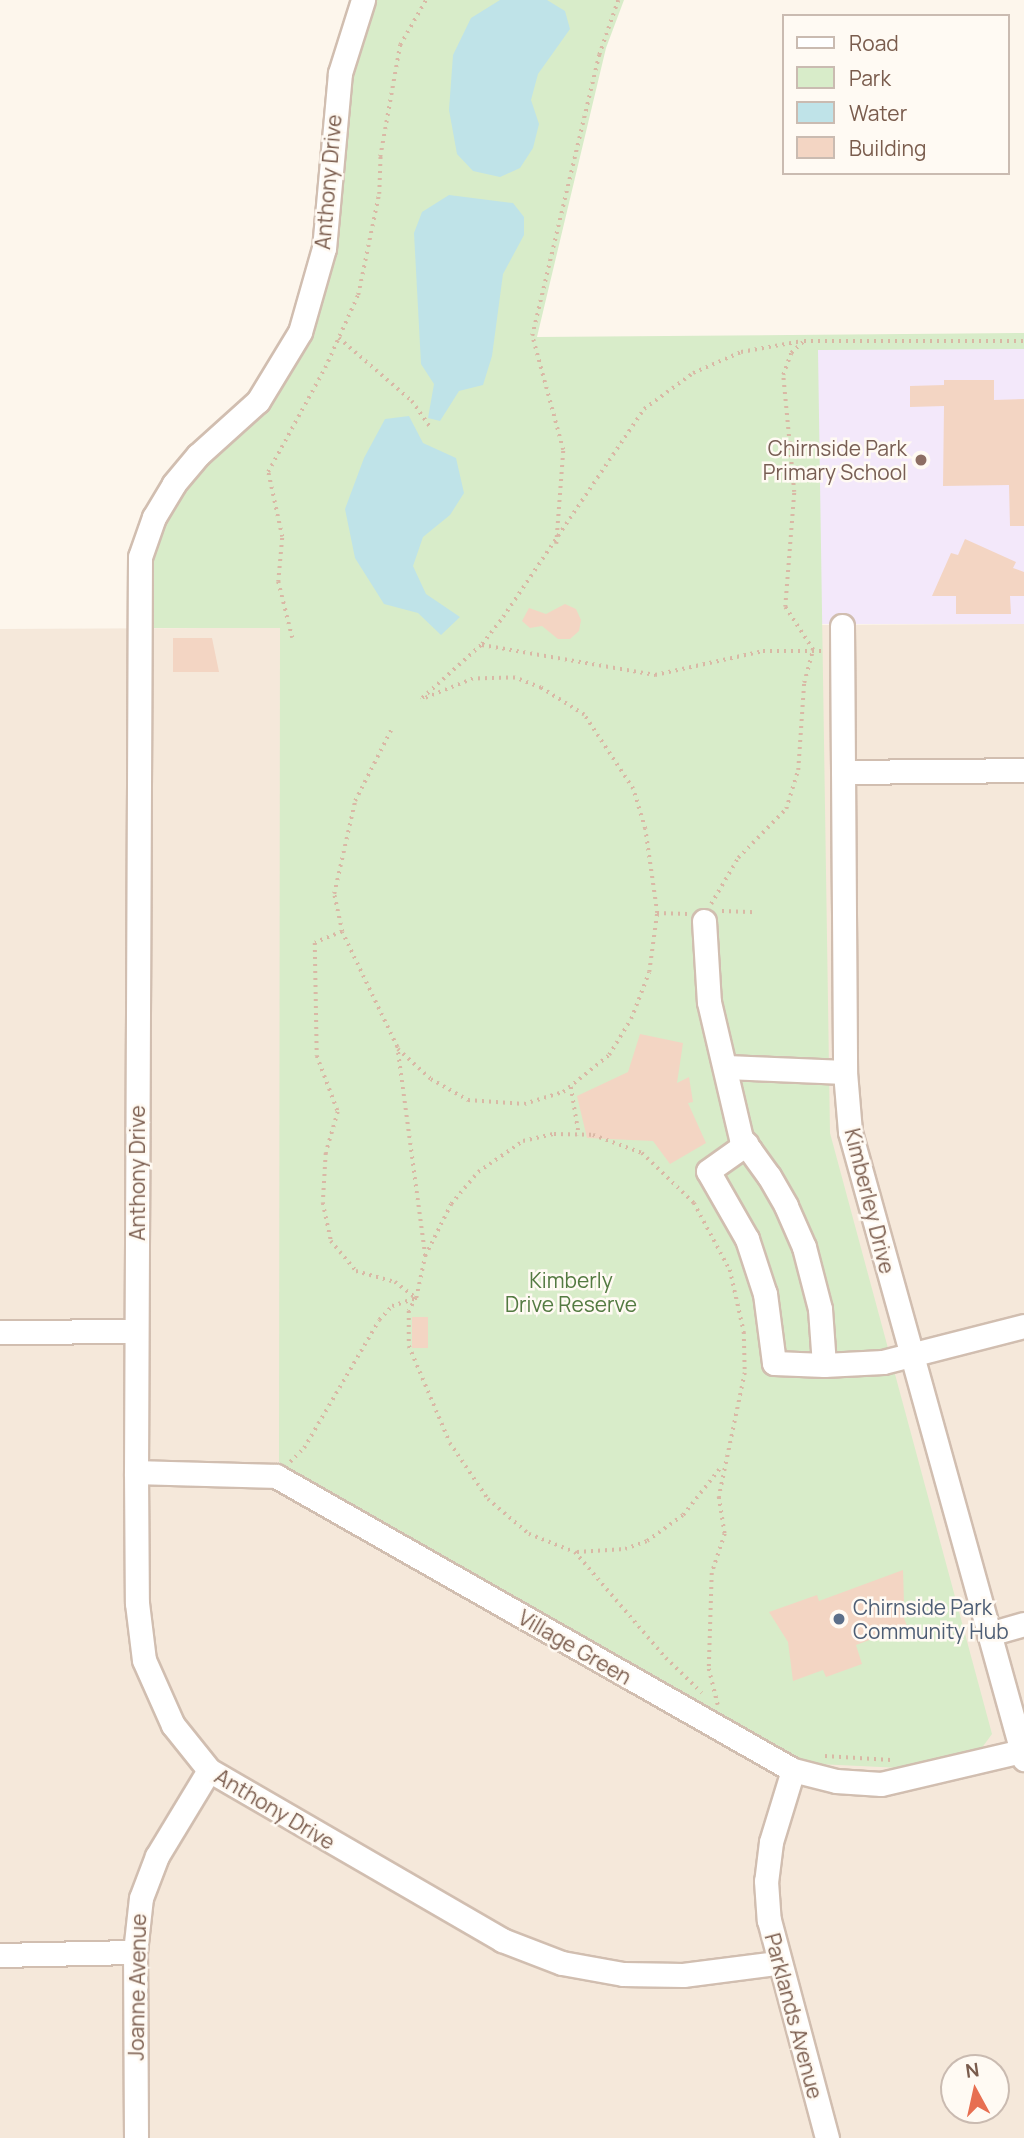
<!DOCTYPE html>
<style>
body{margin:0}
#map{position:relative;width:1024px;height:2138px;overflow:hidden;background:#fdf6ec;font-family:Manrope,sans-serif}
div>[style]{position:absolute}
[style*='--x']{left:calc(var(--x)*1px);top:calc(var(--y)*1px);width:calc(var(--w)*1px);rotate:calc(var(--a)*1deg)}
.residential>*{inset:0;background:#f5e8da}
.education>*{inset:0;background:#f3e8fa;transform-origin:0 0}
.green>*{inset:0;background:#d8ecc9}
.water>*{inset:0;background:#bfe3e8}
.building>*{inset:0;background:#f3d5c3;transform-origin:0 0}
.path>*{height:3.5px;margin-top:-1.75px;transform-origin:0;background:repeating-linear-gradient(90deg,#d9b8a5 0 2px,transparent 0 7px)}
.roads{filter:drop-shadow(2px 0 #d1beb0) drop-shadow(-2px 0 #d1beb0) drop-shadow(0 2px #d1beb0) drop-shadow(0 -2px #d1beb0)}
.minor>*{height:23px;margin:-11.5px;padding:0 11.5px;transform-origin:11.5px;border-radius:11.5px;background:#fff}
.dots>*{width:19px;height:19px;translate:-50% -50%;box-sizing:border-box;border:4px solid #fffaf3;border-radius:50%}
span{translate:-50% -50%;white-space:nowrap;text-align:center;line-height:1.15;-webkit-text-stroke:5px #fffaf3;paint-order:stroke}
.street-label{font-size:21px;color:#7a5c4d}
.education-label{font-size:21px;color:#785e54}
.right{translate:-100% -50%;text-align:right}
.park-label{font-size:21px;color:#537a41}
.service-label{font-size:21px;color:#4e5e75}
.left{translate:0 -50%;text-align:left}
.legend{position:absolute;left:782px;top:14px;width:228px;height:161px;box-sizing:border-box;background:#fffaf3;border:2px solid #cabbb1;margin:0;padding:9px 12px;list-style:none;font-size:21px;color:#7a5c4d}
.legend li{display:flex;align-items:center;gap:14px;height:35px}
.legend b{width:35px;border:2px solid #cabbb1}
.north{position:absolute;left:940px;top:2054px;width:70px;height:70px;box-sizing:border-box;background:#fffaf3;border:2px solid #cabbb1;border-radius:50%;rotate:352deg;font-size:19px;font-weight:700;line-height:28px;text-align:center;color:#7a5c4d}
.north::after{content:'';display:block;margin:auto;width:24px;height:32px;background:#e76f51;clip-path:polygon(50% 0,100% 100%,50% 72%,0 100%)}
</style>
<div id="map">
<div class="residential">
<div style="clip-path:polygon(evenodd,1024px 624px,1024px 2138px,0 2138px,0 629px,1024px 624px,954px 2068px,996px 2068px,996px 2110px,954px 2110px,954px 2068px)"></div>
</div>
<div class="education">
<div style="left:1024px;top:349px;width:275px;height:206px;rotate:90deg"></div>
</div>
<div class="green">
<div style="clip-path:polygon(371px 0,624px 0,606px 48px,537px 337px,1024px 333px,1024px 349px,818px 350px,830px 1133px,992px 1734px,981px 1749px,902px 1768px,796px 1763px,279px 1462px,280px 628px,148px 628px,150px 562px,163px 518px,190px 477px,221px 446px,327px 278px,338px 227px,345px 88px)"></div>
</div>
<div class="water">
<div style="clip-path:polygon(500px 0,547px 0,565px 11px,570px 29px,538px 74px,531px 100px,539px 124px,533px 148px,520px 168px,500px 177px,473px 171px,457px 154px,449px 110px,453px 55px,471px 18px)"></div>
<div style="clip-path:polygon(449px 195px,513px 203px,524px 217px,524px 235px,503px 274px,492px 356px,483px 385px,459px 391px,440px 421px,428px 418px,434px 384px,421px 364px,414px 233px,422px 212px)"></div>
<div style="clip-path:polygon(409px 416px,423px 443px,456px 458px,464px 493px,450px 515px,423px 537px,413px 566px,426px 594px,460px 617px,441px 635px,418px 613px,384px 604px,355px 558px,345px 509px,364px 458px,385px 419px)"></div>
</div>
<div class="building">
<div style="clip-path:polygon(944px 380px,994px 380px,994px 400px,1024px 399px,1024px 526px,1010px 526px,1009px 485px,943px 486px,944px 406px,910px 407px,910px 386px,944px 385px)"></div>
<div style="clip-path:polygon(965px 539px,1016px 562px,1013px 568px,1024px 572px,1024px 596px,1010px 596px,1011px 614px,956px 614px,956px 596px,932px 596px,951px 553px,958px 555px)"></div>
<div style="clip-path:polygon(565px 604px,576px 609px,581px 620px,579px 631px,570px 639px,558px 639px,542px 626px,530px 628px,522px 621px,529px 608px,546px 614px)"></div>
<div style="clip-path:polygon(173px 638px,212px 638px,219px 672px,173px 672px)"></div>
<div style="clip-path:polygon(640px 1034px,683px 1043px,677px 1083px,689px 1077px,693px 1102px,688px 1103px,706px 1143px,670px 1164px,653px 1141px,587px 1138px,577px 1096px,628px 1072px)"></div>
<div style="left:412px;top:1317px;width:16px;height:31px"></div>
<div style="clip-path:polygon(903px 1570px,904px 1603px,899px 1605px,907px 1626px,856px 1645px,862px 1664px,826px 1677px,823px 1670px,793px 1681px,788px 1642px,769px 1612px,817px 1595px,819px 1601px)"></div>
</div>
<div class="path">
<div style="--x:339;--y:338;--w:96;--a:40.8"></div>
<div style="--x:412;--y:401;--w:33;--a:55"></div>
<div style="--x:556;--y:544;--w:94;--a:-85.7"></div>
<div style="--x:563;--y:450;--w:118;--a:-105.2"></div>
<div style="--x:532;--y:336;--w:289;--a:-76.6"></div>
<div style="--x:599;--y:55;--w:58;--a:-70.9"></div>
<div style="--x:292;--y:638;--w:58;--a:-104"></div>
<div style="--x:278;--y:582;--w:45;--a:-84.9"></div>
<div style="--x:282;--y:537;--w:66;--a:-102.2"></div>
<div style="--x:268;--y:472;--w:119;--a:-61.3"></div>
<div style="--x:325;--y:368;--w:80;--a:-65.7"></div>
<div style="--x:358;--y:295;--w:103;--a:-78.3"></div>
<div style="--x:379;--y:194;--w:37;--a:-88"></div>
<div style="--x:380;--y:157;--w:114;--a:-79.9"></div>
<div style="--x:400;--y:45;--w:52;--a:-60"></div>
<div style="--x:482;--y:645;--w:176;--a:9.8"></div>
<div style="--x:655;--y:675;--w:111;--a:-12.5"></div>
<div style="--x:763;--y:651;--w:60;--a:0"></div>
<div style="--x:422;--y:698;--w:81;--a:-42"></div>
<div style="--x:482;--y:644;--w:34;--a:-52"></div>
<div style="--x:503;--y:617;--w:251;--a:-55.9"></div>
<div style="--x:644;--y:409;--w:61;--a:-36.3"></div>
<div style="--x:693;--y:373;--w:52;--a:-23.6"></div>
<div style="--x:741;--y:352;--w:62;--a:-10.2"></div>
<div style="--x:711;--y:904;--w:53;--a:-59.6"></div>
<div style="--x:738;--y:858;--w:69;--a:-45.6"></div>
<div style="--x:786;--y:809;--w:41;--a:-72.9"></div>
<div style="--x:798;--y:770;--w:87;--a:-86.1"></div>
<div style="--x:804;--y:683;--w:34;--a:-75"></div>
<div style="--x:813;--y:650;--w:51;--a:-123.1"></div>
<div style="--x:785;--y:607;--w:115;--a:-85.5"></div>
<div style="--x:794;--y:492;--w:118;--a:-95.4"></div>
<div style="--x:783;--y:375;--w:23;--a:-70"></div>
<div style="--x:791;--y:353;--w:18;--a:-43"></div>
<div style="--x:804;--y:341;--w:220;--a:0"></div>
<div style="--x:722;--y:911;--w:34;--a:2"></div>
<div style="--x:657;--y:913;--w:31;--a:2"></div>
<div style="--x:342;--y:932;--w:29;--a:158"></div>
<div style="--x:315;--y:943;--w:113;--a:89"></div>
<div style="--x:317;--y:1056;--w:60;--a:69.4"></div>
<div style="--x:338;--y:1112;--w:43;--a:106.3"></div>
<div style="--x:326;--y:1153;--w:50;--a:93.4"></div>
<div style="--x:323;--y:1203;--w:39;--a:78"></div>
<div style="--x:331;--y:1241;--w:39;--a:50"></div>
<div style="--x:356;--y:1271;--w:41;--a:15.8"></div>
<div style="--x:395;--y:1282;--w:26;--a:37"></div>
<div style="--x:416;--y:1298;--w:15;--a:118"></div>
<div style="--x:409;--y:1311;--w:35;--a:90"></div>
<div style="--x:409;--y:1346;--w:105;--a:67.1"></div>
<div style="--x:450;--y:1443;--w:68;--a:55.8"></div>
<div style="--x:488;--y:1499;--w:54;--a:40.5"></div>
<div style="--x:529;--y:1534;--w:49;--a:21.4"></div>
<div style="--x:575;--y:1552;--w:140;--a:49.4"></div>
<div style="--x:666;--y:1658;--w:50;--a:44.2"></div>
<div style="--x:398;--y:1049;--w:45;--a:42.3"></div>
<div style="--x:431;--y:1079;--w:43;--a:29.6"></div>
<div style="--x:468;--y:1100;--w:56;--a:4.1"></div>
<div style="--x:524;--y:1104;--w:41;--a:-17.1"></div>
<div style="--x:563;--y:1092;--w:59;--a:-38.8"></div>
<div style="--x:609;--y:1055;--w:42;--a:-58.6"></div>
<div style="--x:631;--y:1019;--w:50;--a:-69"></div>
<div style="--x:649;--y:972;--w:60;--a:-82.3"></div>
<div style="--x:657;--y:913;--w:85;--a:-98.1"></div>
<div style="--x:645;--y:829;--w:42;--a:-106.7"></div>
<div style="--x:633;--y:789;--w:89;--a:-123.5"></div>
<div style="--x:584;--y:715;--w:51;--a:-147.9"></div>
<div style="--x:541;--y:688;--w:28;--a:-159"></div>
<div style="--x:515;--y:678;--w:42;--a:178.6"></div>
<div style="--x:473;--y:679;--w:56;--a:158"></div>
<div style="--x:571;--y:1087;--w:49;--a:80.5"></div>
<div style="--x:425;--y:1256;--w:58;--a:-63.4"></div>
<div style="--x:451;--y:1204;--w:42;--a:-49.8"></div>
<div style="--x:478;--y:1172;--w:55;--a:-34.6"></div>
<div style="--x:523;--y:1141;--w:32;--a:-13"></div>
<div style="--x:554;--y:1134;--w:39;--a:1"></div>
<div style="--x:593;--y:1135;--w:52;--a:20.2"></div>
<div style="--x:642;--y:1153;--w:72;--a:43.9"></div>
<div style="--x:694;--y:1203;--w:76;--a:61.8"></div>
<div style="--x:730;--y:1270;--w:64;--a:77.3"></div>
<div style="--x:744;--y:1332;--w:41;--a:88.6"></div>
<div style="--x:745;--y:1373;--w:127;--a:101.8"></div>
<div style="--x:719;--y:1497;--w:37;--a:81"></div>
<div style="--x:725;--y:1534;--w:41;--a:108.4"></div>
<div style="--x:712;--y:1573;--w:96;--a:91.8"></div>
<div style="--x:709;--y:1669;--w:37;--a:76"></div>
<div style="--x:290;--y:1462;--w:20;--a:-45"></div>
<div style="--x:304;--y:1448;--w:148;--a:-59.6"></div>
<div style="--x:379;--y:1320;--w:19;--a:-47"></div>
<div style="--x:392;--y:1306;--w:25;--a:-18"></div>
<div style="--x:416;--y:1298;--w:43;--a:-77.9"></div>
<div style="--x:425;--y:1256;--w:211;--a:-97.6"></div>
<div style="--x:397;--y:1047;--w:127;--a:-115.6"></div>
<div style="--x:342;--y:932;--w:39;--a:-102"></div>
<div style="--x:334;--y:894;--w:95;--a:-77.3"></div>
<div style="--x:355;--y:801;--w:82;--a:-63.1"></div>
<div style="--x:577;--y:1552;--w:48;--a:-3.6"></div>
<div style="--x:625;--y:1549;--w:23;--a:-20"></div>
<div style="--x:647;--y:1541;--w:44;--a:-35.8"></div>
<div style="--x:683;--y:1515;--w:61;--a:-51.6"></div>
<div style="--x:825;--y:1756;--w:66;--a:3.5"></div>
</div>
<div class="roads">
<div class="minor">
<div style="--x:363;--y:0;--w:77;--a:107.5"></div>
<div style="--x:340;--y:73;--w:176;--a:95.2"></div>
<div style="--x:324;--y:248;--w:87;--a:105.9"></div>
<div style="--x:300;--y:332;--w:81;--a:121.3"></div>
<div style="--x:258;--y:401;--w:81;--a:138"></div>
<div style="--x:198;--y:455;--w:38;--a:130"></div>
<div style="--x:174;--y:484;--w:39;--a:121"></div>
<div style="--x:154;--y:517;--w:42;--a:109.3"></div>
<div style="--x:140;--y:557;--w:915;--a:90.25"></div>
<div style="--x:136;--y:1472;--w:131;--a:89.6"></div>
<div style="--x:137;--y:1603;--w:57;--a:83"></div>
<div style="--x:144;--y:1660;--w:71;--a:66"></div>
<div style="--x:173;--y:1725;--w:58;--a:51.3"></div>
<div style="--x:209;--y:1770;--w:339;--a:30.1"></div>
<div style="--x:502;--y:1940;--w:64;--a:21"></div>
<div style="--x:562;--y:1963;--w:62;--a:10.2"></div>
<div style="--x:623;--y:1974;--w:60;--a:1"></div>
<div style="--x:683;--y:1975;--w:95;--a:-7.3"></div>
<div style="--x:842;--y:626;--w:446;--a:89.6"></div>
<div style="--x:845;--y:1072;--w:60;--a:85.2"></div>
<div style="--x:850;--y:1132;--w:651;--a:74.49"></div>
<div style="--x:843;--y:772;--w:181;--a:-0.6"></div>
<div style="--x:704;--y:921;--w:81;--a:86.5"></div>
<div style="--x:709;--y:1002;--w:140;--a:76.8"></div>
<div style="--x:741;--y:1138;--w:15;--a:53"></div>
<div style="--x:750;--y:1150;--w:32;--a:54"></div>
<div style="--x:769;--y:1176;--w:34;--a:60"></div>
<div style="--x:786;--y:1206;--w:45;--a:66.3"></div>
<div style="--x:804;--y:1247;--w:64;--a:75.5"></div>
<div style="--x:820;--y:1309;--w:56;--a:85.9"></div>
<div style="--x:824;--y:1365;--w:50;--a:-177.7"></div>
<div style="--x:774;--y:1363;--w:70;--a:-97.4"></div>
<div style="--x:765;--y:1294;--w:58;--a:-108.1"></div>
<div style="--x:747;--y:1239;--w:78;--a:-119.8"></div>
<div style="--x:708;--y:1171;--w:47;--a:-35.4"></div>
<div style="--x:726;--y:1067;--w:119;--a:2.4"></div>
<div style="--x:0;--y:1332;--w:136;--a:-0.4"></div>
<div style="--x:824;--y:1365;--w:59;--a:-2.9"></div>
<div style="--x:883;--y:1362;--w:146;--a:-14.3"></div>
<div style="--x:136;--y:1472;--w:140;--a:1.6"></div>
<div style="--x:276;--y:1476;--w:595;--a:29.63"></div>
<div style="--x:793;--y:1770;--w:44;--a:14.3"></div>
<div style="--x:836;--y:1781;--w:45;--a:3.8"></div>
<div style="--x:881;--y:1784;--w:145;--a:-13.2"></div>
<div style="--x:989;--y:1634;--w:36;--a:-16"></div>
<div style="--x:793;--y:1770;--w:75;--a:107"></div>
<div style="--x:771;--y:1842;--w:39;--a:97"></div>
<div style="--x:766;--y:1881;--w:39;--a:86"></div>
<div style="--x:769;--y:1920;--w:226;--a:75.1"></div>
<div style="--x:0;--y:1955;--w:135;--a:-1.3"></div>
<div style="--x:136;--y:2138;--w:186;--a:-90.3"></div>
<div style="--x:135;--y:1952;--w:54;--a:-83.7"></div>
<div style="--x:141;--y:1898;--w:45;--a:-69.1"></div>
<div style="--x:157;--y:1856;--w:100;--a:-58.8"></div>
</div>
</div>
<div class="dots">
<div style="left:921px;top:460px;background:#8d6e63"></div>
<div style="left:839px;top:1619px;background:#5c6f8a"></div>
</div>
<div class="street-label">
<span style="left:328px;top:182px;rotate:-85deg">Anthony Drive</span>
<span style="left:137px;top:1173px;rotate:-90deg">Anthony Drive</span>
<span style="left:870px;top:1201px;rotate:76deg">Kimberley Drive</span>
<span style="left:575px;top:1647px;rotate:30deg">Village Green</span>
<span style="left:275px;top:1809px;rotate:31deg">Anthony Drive</span>
<span style="left:137px;top:1987px;rotate:-89deg">Joanne Avenue</span>
<span style="left:794px;top:2016px;rotate:75deg">Parklands Avenue</span>
</div>
<div class="education-label">
<span class="right" style="left:907px;top:460px">Chirnside Park<br>Primary School</span>
</div>
<div class="park-label">
<span style="left:571px;top:1292px">Kimberly<br>Drive Reserve</span>
</div>
<div class="service-label">
<span class="left" style="left:853px;top:1619px">Chirnside Park<br>Community Hub</span>
</div>
<ul class="legend">
<li><b style="height:9px;background:#fff"></b>Road</li>
<li><b style="height:19px;background:#d8ecc9"></b>Park</li>
<li><b style="height:19px;background:#bfe3e8"></b>Water</li>
<li><b style="height:19px;background:#f3d5c3"></b>Building</li>
</ul>
<div class="north">N</div>
</div>
